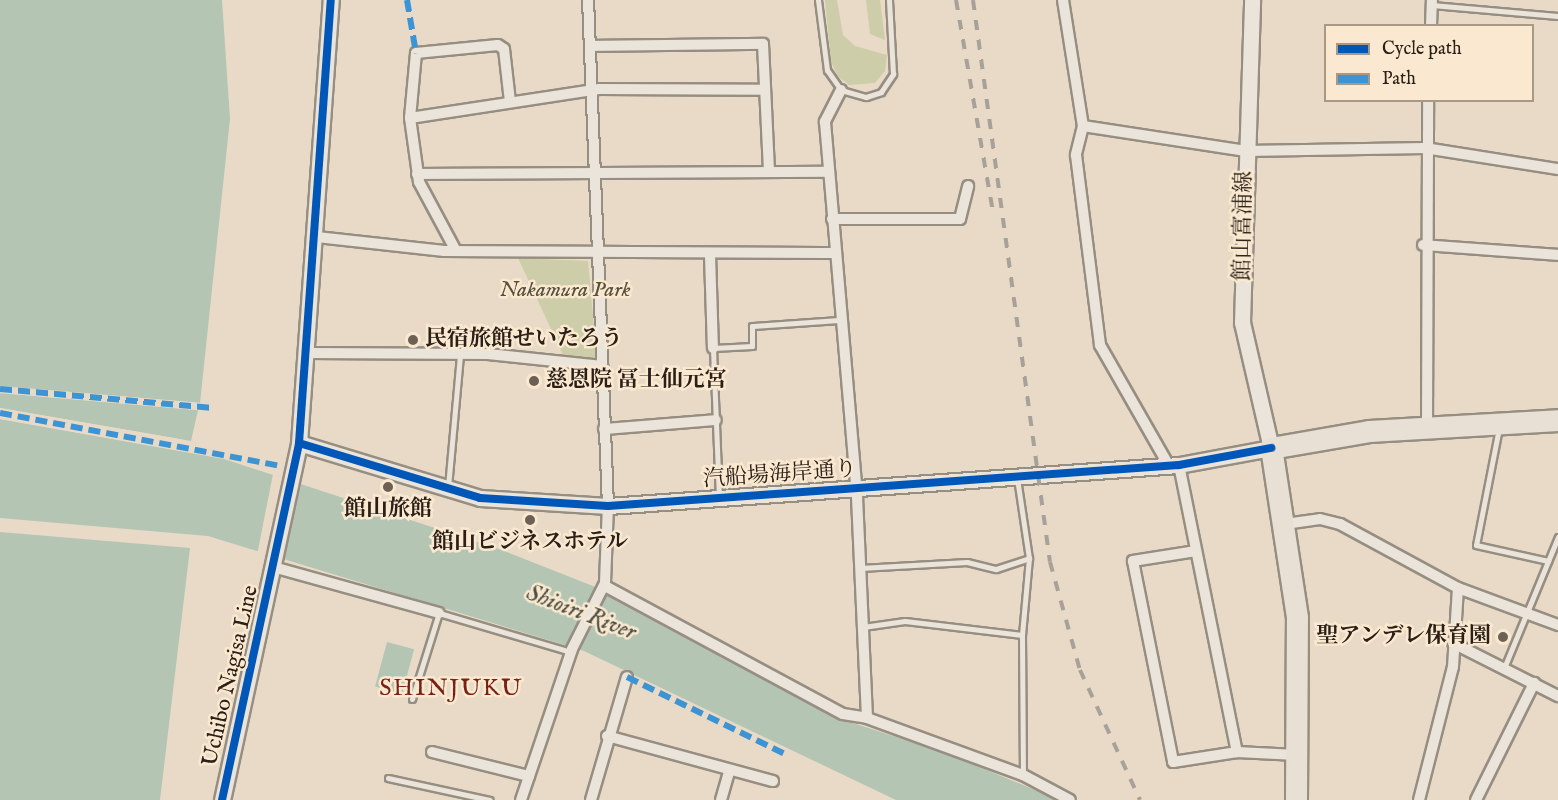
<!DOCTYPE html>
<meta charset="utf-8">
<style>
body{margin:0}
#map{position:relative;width:1558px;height:800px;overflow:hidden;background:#e8dac6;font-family:"IM FELL English","Noto Serif JP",serif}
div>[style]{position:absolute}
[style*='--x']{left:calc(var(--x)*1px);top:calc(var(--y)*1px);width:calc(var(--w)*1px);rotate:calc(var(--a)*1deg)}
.green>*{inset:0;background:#cecda9}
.water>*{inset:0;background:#b4c5b4;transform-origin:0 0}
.pier>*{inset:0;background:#e8dac6;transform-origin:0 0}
.roads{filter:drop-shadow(2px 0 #978e82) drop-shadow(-2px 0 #978e82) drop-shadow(0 2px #978e82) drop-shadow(0 -2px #978e82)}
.lane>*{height:5px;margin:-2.5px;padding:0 2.5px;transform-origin:2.5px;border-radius:2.5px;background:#ebe4da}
.street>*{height:10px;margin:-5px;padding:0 5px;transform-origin:5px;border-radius:5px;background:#ebe4da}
.secondary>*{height:15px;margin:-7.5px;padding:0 7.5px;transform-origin:7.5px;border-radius:7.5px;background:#ebe4da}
.highway>*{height:21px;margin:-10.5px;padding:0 10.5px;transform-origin:10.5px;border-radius:10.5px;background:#e8e0d4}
.rail>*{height:4px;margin-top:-2px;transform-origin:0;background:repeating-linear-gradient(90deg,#a7a199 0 10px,transparent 0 20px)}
.quiet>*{height:6px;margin-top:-3px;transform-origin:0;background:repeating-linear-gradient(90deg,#3c94d4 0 12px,transparent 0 18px)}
.cycleway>*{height:8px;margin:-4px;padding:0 4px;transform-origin:4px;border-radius:4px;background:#0057b8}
.dots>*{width:16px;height:16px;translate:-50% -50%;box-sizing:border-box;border:3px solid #fae9d0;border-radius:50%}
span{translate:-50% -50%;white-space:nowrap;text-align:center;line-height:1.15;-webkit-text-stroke:5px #fae9d0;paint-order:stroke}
.street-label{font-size:22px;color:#2b2018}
.park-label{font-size:22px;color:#55513d;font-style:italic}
.poi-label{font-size:22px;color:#2b2018;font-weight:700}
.left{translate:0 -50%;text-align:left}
.right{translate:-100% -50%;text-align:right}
.water-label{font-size:24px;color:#4d4f44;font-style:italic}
.neighbourhood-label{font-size:24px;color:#7a1f14;letter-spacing:1.5px}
.legend{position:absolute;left:1324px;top:24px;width:210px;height:78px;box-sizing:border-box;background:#fae9d0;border:2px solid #a79986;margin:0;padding:8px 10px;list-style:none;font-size:18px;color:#2b2018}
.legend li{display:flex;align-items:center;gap:12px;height:30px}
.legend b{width:30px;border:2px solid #a79986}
</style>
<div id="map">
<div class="green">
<div style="clip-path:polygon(825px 0,837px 0,843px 35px,855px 46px,887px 55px,885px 71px,875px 83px,849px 85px,838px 76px,831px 62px)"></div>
<div style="clip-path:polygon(866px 0,880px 0,885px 40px,870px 34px)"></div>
<div style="clip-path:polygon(518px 258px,588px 261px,597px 361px,564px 357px)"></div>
</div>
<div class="water">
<div style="clip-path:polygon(0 0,222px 0,230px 119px,200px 403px,0 386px)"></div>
<div style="clip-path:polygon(0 393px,198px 410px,191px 441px,0 408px)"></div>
<div style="clip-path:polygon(0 419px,224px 459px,499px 549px,608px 592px,850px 722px,946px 753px,1059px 800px,896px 800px,584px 651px,208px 536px,0 518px)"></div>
<div style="clip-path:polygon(0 532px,190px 548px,160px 800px,0 800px)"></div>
<div style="left:387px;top:642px;width:28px;height:46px;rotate:15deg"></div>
</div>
<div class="pier">
<div style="clip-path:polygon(0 386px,203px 403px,200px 406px)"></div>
<div style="left:0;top:390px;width:199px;height:3px;rotate:5deg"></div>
<div style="clip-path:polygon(0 408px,174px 438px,194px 442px,0 411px)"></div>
<div style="left:0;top:416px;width:228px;height:3px;rotate:10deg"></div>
<div style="clip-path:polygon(273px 474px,301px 485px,282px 561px,257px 555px)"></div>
</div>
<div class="roads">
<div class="lane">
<div style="--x:818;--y:0;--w:71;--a:82.7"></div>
<div style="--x:827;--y:70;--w:24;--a:55"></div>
<div style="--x:841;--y:90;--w:26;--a:16"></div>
<div style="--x:866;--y:97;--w:16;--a:-18"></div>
<div style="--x:881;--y:92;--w:22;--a:-56"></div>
<div style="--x:893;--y:74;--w:74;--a:-93.1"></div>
<div style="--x:1432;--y:5;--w:126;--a:5"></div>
<div style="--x:1499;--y:428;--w:119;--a:101.1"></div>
<div style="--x:1476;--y:545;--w:74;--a:12.5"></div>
<div style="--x:1017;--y:478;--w:81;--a:81.5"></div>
<div style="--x:1029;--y:558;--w:77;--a:95.2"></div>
<div style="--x:1022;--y:635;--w:140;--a:89.6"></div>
<div style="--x:448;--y:487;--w:134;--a:-84.8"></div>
<div style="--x:719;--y:498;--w:150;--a:-92.3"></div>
<div style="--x:713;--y:348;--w:39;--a:-3"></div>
<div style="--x:752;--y:346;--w:20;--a:-90"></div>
<div style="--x:752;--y:326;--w:88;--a:-3.9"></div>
<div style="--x:860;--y:568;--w:107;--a:-3.2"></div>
<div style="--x:967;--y:562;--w:30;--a:14"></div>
<div style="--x:996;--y:569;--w:35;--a:-18"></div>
<div style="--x:863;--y:627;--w:42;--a:-8.1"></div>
<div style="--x:905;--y:621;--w:118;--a:6.8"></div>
<div style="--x:1504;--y:668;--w:142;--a:-67.6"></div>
<div style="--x:412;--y:699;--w:90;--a:-72.6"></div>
<div style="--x:439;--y:613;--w:138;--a:16.5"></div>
<div style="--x:388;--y:778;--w:104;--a:12.2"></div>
</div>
<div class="street">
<div style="--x:1063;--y:0;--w:128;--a:81"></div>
<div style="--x:1083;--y:126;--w:30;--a:104"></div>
<div style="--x:1076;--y:155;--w:192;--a:82.8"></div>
<div style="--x:1100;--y:345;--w:139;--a:60.3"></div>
<div style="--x:1431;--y:26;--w:26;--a:-88"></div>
<div style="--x:590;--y:46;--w:173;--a:-0.7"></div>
<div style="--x:763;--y:44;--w:128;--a:87.3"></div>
<div style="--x:841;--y:90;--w:36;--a:117"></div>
<div style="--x:825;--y:122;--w:376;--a:85.1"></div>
<div style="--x:857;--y:497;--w:221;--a:87.4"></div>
<div style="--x:867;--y:718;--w:166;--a:20.1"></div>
<div style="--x:1023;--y:775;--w:53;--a:28"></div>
<div style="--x:410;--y:118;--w:65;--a:-84.7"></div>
<div style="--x:416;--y:53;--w:82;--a:-5.6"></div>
<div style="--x:498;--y:45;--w:7;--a:34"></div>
<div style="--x:504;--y:49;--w:53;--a:83.5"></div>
<div style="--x:1083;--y:126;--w:165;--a:8.7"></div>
<div style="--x:1246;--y:151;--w:179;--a:-1"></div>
<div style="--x:1425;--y:148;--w:135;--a:9"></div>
<div style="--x:417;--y:174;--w:411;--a:-0.3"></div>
<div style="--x:832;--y:219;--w:128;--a:0"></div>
<div style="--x:960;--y:219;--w:34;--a:-76"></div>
<div style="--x:317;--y:237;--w:128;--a:6.3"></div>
<div style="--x:444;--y:251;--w:390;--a:0.3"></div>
<div style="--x:1423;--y:245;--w:135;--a:4.2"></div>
<div style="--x:455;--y:249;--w:76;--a:-118.2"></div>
<div style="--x:419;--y:182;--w:65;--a:-98"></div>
<div style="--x:410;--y:118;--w:191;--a:-8.7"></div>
<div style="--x:599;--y:89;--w:166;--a:0.3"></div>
<div style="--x:710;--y:255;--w:93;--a:88.2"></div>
<div style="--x:309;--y:353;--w:179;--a:0.3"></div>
<div style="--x:488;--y:354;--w:115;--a:6"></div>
<div style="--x:1427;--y:427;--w:327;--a:-89.8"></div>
<div style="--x:604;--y:429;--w:112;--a:-4.6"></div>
<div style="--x:1179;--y:465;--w:293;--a:78.6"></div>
<div style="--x:1285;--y:524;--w:35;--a:-8"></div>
<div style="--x:1320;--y:519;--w:21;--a:14"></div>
<div style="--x:1340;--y:524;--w:134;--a:28.5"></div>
<div style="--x:1458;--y:588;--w:107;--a:20.3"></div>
<div style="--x:1196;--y:551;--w:64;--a:171"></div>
<div style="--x:1133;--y:561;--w:205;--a:78.7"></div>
<div style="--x:1173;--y:762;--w:65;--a:-8.9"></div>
<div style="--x:1237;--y:752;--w:60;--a:2.9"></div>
<div style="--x:273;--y:567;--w:172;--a:15.5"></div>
<div style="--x:605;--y:586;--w:270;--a:28.3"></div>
<div style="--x:843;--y:714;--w:24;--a:9"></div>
<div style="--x:1453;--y:643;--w:118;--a:26.8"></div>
<div style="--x:607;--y:736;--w:172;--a:15.2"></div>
<div style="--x:432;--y:752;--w:100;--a:13.9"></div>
<div style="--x:521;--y:800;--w:159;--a:-71.3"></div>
<div style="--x:572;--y:649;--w:74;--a:-63.4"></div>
<div style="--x:605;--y:583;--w:77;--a:-87.8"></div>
<div style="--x:608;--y:506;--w:506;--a:-92.26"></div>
<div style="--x:591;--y:800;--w:128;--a:-73.7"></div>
<div style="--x:721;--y:800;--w:29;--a:-74"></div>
<div style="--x:1419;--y:800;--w:137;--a:-75.7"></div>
<div style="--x:1453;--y:667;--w:79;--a:-86.4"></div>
<div style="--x:1476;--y:800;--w:131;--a:-63.6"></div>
</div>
<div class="secondary">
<div style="--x:299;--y:443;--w:189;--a:16.9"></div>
<div style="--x:480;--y:498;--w:128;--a:3.6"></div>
<div style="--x:608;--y:506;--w:572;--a:-4.11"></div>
<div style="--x:1179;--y:465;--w:94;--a:-10.5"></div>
<div style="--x:1271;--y:448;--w:129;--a:-103"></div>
<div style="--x:1242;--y:322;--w:322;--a:-88.2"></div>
<div style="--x:222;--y:800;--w:365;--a:-77.8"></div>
<div style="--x:299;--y:443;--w:444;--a:-85.9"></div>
</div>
<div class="highway">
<div style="--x:1296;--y:800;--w:183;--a:-89.7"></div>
<div style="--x:1297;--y:617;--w:171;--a:-98.7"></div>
<div style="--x:1271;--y:448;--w:99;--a:-9.8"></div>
<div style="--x:1369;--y:431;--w:189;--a:-3.3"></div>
</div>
</div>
<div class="rail">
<div style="--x:956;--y:0;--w:216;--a:80.1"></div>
<div style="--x:973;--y:0;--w:567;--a:82.2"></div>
<div style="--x:1050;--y:562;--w:112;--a:74.5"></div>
<div style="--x:1080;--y:670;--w:143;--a:65.2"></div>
</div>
<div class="quiet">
<div style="--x:407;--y:0;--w:54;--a:80.4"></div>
<div style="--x:0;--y:389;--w:214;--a:5.1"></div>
<div style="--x:0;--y:413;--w:285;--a:10.7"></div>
<div style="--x:627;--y:677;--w:174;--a:26"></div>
</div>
<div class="cycleway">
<div style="--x:299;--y:443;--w:189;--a:16.9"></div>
<div style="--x:480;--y:498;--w:128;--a:3.6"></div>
<div style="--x:608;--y:506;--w:572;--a:-4.11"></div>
<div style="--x:1179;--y:465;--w:94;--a:-10.5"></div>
<div style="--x:222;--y:800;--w:365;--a:-77.8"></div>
<div style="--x:299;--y:443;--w:444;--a:-85.9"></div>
</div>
<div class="dots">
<div style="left:413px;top:340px;background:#6d6155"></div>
<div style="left:534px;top:381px;background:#6d6155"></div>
<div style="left:388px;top:487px;background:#6d6155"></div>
<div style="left:530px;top:520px;background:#6d6155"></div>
<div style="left:1503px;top:637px;background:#6d6155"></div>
</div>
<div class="street-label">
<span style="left:1244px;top:226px;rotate:-89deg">館山富浦線</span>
<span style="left:780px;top:475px;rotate:-4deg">汽船場海岸通り</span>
<span style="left:231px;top:676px;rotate:-77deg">Uchibo Nagisa Line</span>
</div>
<div class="park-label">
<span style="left:565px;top:291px">Nakamura Park</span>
</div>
<div class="poi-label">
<span class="left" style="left:425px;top:340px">民宿旅館せいたろう</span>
<span class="left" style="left:546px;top:381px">慈恩院 冨士仙元宮</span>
<span style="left:388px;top:510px">館山旅館</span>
<span style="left:530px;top:543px">館山ビジネスホテル</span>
<span class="right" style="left:1491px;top:637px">聖アンデレ保育園</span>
</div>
<div class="water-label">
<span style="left:581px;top:613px;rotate:21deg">Shioiri River</span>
</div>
<div class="neighbourhood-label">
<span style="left:451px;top:689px">SHINJUKU</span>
</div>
<ul class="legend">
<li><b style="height:8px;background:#0057b8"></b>Cycle path</li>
<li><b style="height:8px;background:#3c94d4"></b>Path</li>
</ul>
</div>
